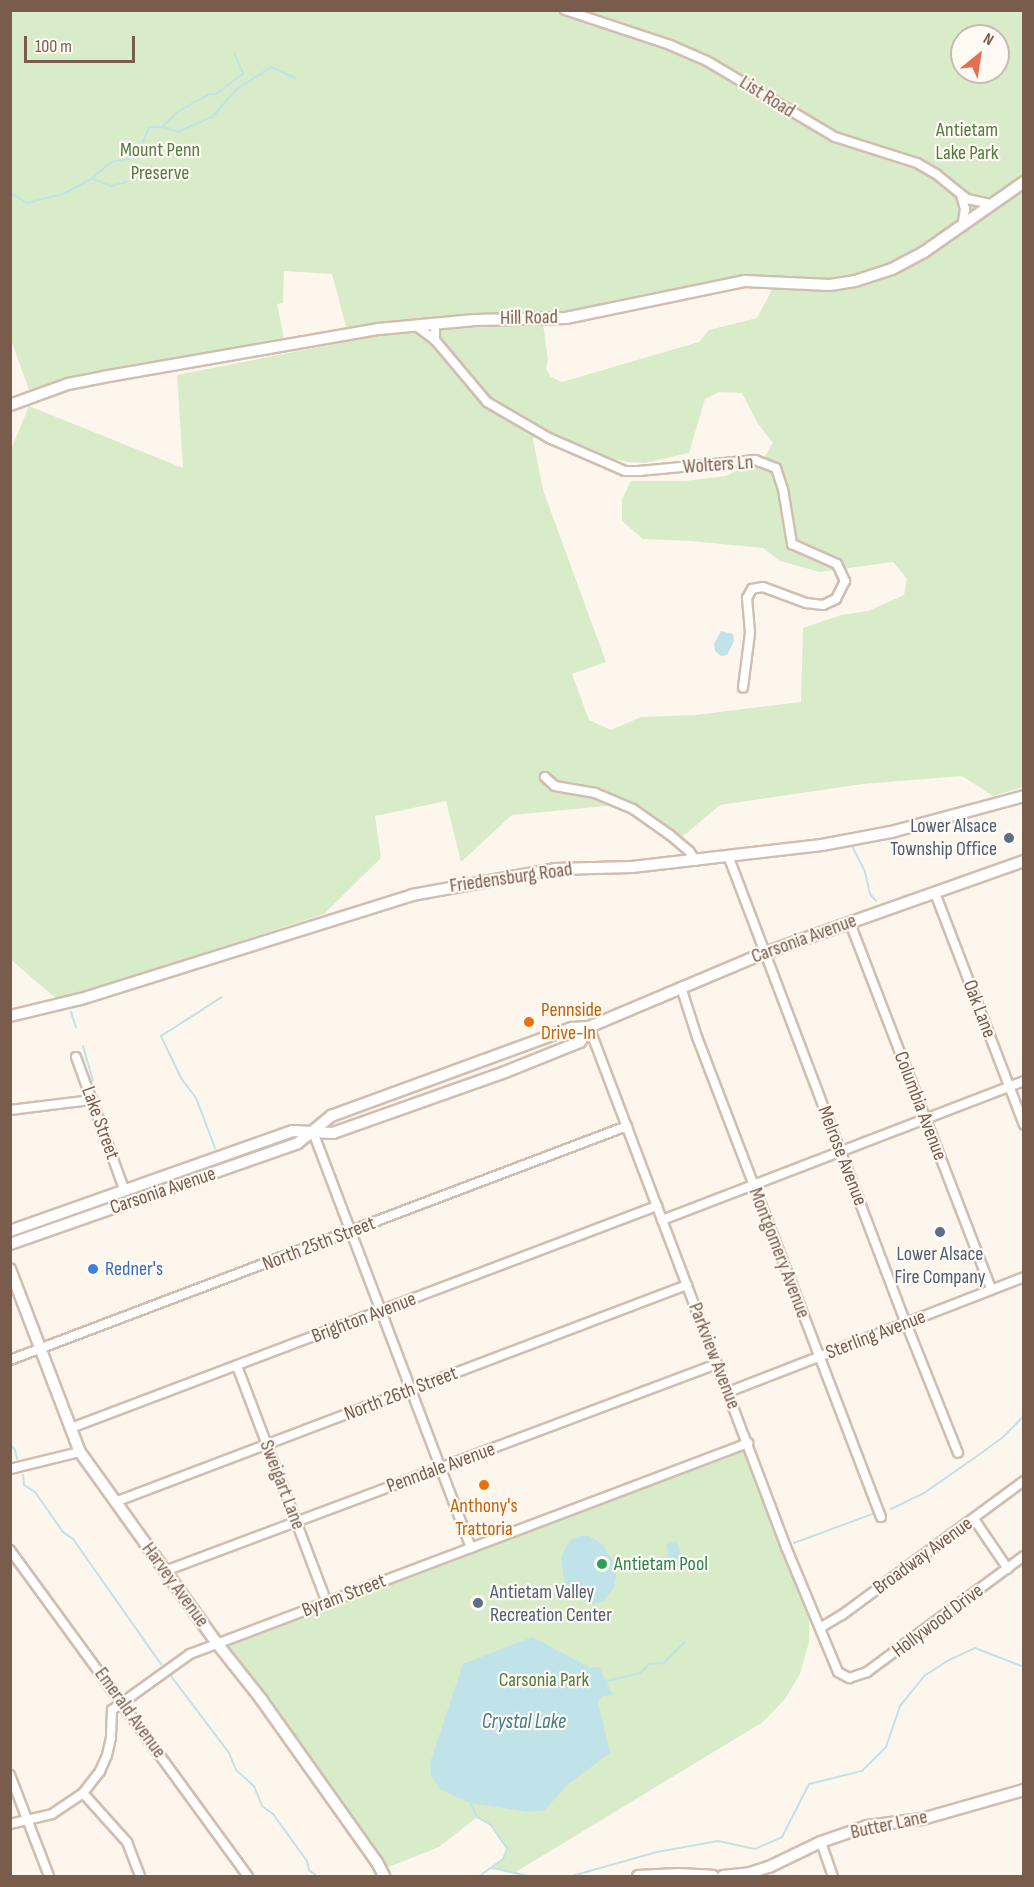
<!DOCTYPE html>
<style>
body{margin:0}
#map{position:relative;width:1034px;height:1887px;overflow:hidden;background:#fdf6ec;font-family:"Sofia Sans Condensed",sans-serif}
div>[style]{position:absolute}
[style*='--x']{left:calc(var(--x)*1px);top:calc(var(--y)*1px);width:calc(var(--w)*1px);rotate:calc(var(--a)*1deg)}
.green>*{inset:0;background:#d8ecc9}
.water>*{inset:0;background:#bfe3e8}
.stream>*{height:2px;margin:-1px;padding:0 1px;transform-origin:1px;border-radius:1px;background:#bfe3e8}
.roads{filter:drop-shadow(2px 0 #d1beb0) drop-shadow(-2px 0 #d1beb0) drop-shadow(0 2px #d1beb0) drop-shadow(0 -2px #d1beb0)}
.street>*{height:8px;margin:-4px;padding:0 4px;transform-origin:4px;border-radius:4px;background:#fff}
.secondary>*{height:10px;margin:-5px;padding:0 5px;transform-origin:5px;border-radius:5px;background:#fff}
.dots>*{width:16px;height:16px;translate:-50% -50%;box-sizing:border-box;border:3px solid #fffaf3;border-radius:50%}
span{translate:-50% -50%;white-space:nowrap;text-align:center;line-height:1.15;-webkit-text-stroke:4.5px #fffaf3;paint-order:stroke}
.street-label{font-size:20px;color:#7a5c4d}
.park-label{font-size:20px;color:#537a41}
.service-label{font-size:20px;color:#4e5e75}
.right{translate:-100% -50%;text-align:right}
.left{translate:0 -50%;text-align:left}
.food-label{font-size:20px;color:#c56008}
.shop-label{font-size:20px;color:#366cbe}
.leisure-label{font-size:20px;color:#27864d}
.water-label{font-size:21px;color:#437c86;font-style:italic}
.frame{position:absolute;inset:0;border:12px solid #7a5c4d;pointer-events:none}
.north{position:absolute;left:950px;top:24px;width:60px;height:60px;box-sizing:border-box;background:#fffaf3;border:2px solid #cabbb1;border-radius:50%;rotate:30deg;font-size:16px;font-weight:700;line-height:24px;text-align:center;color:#7a5c4d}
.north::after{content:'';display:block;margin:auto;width:21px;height:27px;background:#e76f51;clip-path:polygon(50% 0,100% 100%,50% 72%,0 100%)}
.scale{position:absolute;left:24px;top:36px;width:111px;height:27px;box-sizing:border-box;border:3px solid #7a5c4d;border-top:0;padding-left:8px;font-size:18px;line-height:21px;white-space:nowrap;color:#7a5c4d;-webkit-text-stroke:4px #fffaf3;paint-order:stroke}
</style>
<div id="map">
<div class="green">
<div style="clip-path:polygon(evenodd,11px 11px,1023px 11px,1023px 787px,993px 796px,962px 776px,863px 784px,720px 805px,682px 837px,617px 805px,512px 815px,461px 862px,446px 801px,375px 816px,381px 858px,324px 914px,58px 1000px,10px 959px,10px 452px,29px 406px,183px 468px,177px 375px,350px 341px,332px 274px,284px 271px,283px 303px,277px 304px,284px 338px,70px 378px,29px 390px,11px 340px,11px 11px,962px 36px,998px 36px,998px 72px,962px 72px,962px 36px,11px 11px,745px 284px,775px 284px,757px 318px,709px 330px,699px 342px,562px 382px,551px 377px,546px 369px,548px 360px,543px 324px,640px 308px,745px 284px,11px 11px,719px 392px,742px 393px,758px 424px,773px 443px,765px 456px,726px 476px,685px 481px,631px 481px,622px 499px,622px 521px,643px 539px,691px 541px,763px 548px,780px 561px,820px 572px,893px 562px,907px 579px,904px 595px,868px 611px,841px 615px,803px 628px,801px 702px,695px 715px,641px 717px,611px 730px,589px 720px,572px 674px,606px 662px,543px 490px,533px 439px,544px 429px,599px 454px,626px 462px,645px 463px,689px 453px,705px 399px,719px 392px)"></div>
<div style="clip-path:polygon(748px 1443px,805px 1591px,809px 1614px,809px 1642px,800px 1674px,785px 1699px,763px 1722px,514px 1873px,492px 1867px,503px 1859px,507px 1849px,491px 1825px,477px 1817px,439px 1847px,381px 1870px,216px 1642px)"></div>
</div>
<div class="water">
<div style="clip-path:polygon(721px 631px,733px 634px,734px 641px,727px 655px,721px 656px,715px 651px,714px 644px)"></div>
<div style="clip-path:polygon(580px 1536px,589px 1536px,602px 1544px,614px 1563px,616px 1576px,614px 1588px,603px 1601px,593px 1604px,585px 1601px,575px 1596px,564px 1580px,561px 1558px,564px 1551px,570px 1540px)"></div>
<div style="clip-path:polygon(676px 1541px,685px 1564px,659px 1574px,654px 1561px,669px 1555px,666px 1545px)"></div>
<div style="clip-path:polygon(532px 1637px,591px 1668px,599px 1667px,613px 1695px,603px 1696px,598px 1702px,610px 1753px,568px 1784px,545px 1810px,530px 1812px,470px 1803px,440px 1789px,431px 1776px,430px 1763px,463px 1664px)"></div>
</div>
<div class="stream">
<div style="--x:163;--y:127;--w:16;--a:18"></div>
<div style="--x:178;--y:132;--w:37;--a:-24"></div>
<div style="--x:212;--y:117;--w:39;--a:-48"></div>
<div style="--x:238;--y:88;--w:39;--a:-32"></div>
<div style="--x:271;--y:67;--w:27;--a:24"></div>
<div style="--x:93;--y:179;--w:19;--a:21"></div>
<div style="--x:111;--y:186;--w:16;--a:-14"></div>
<div style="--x:10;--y:193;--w:20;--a:30"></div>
<div style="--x:27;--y:203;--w:37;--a:-14"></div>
<div style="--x:63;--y:194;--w:32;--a:-28"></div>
<div style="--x:91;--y:179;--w:26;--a:-40"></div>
<div style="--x:111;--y:162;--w:21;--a:-11"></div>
<div style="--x:132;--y:158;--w:10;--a:-45"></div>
<div style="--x:139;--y:151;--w:26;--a:-67"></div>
<div style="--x:149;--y:127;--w:13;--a:0"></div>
<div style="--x:162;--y:127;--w:21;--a:-45"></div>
<div style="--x:177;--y:112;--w:38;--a:-29"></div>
<div style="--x:210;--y:94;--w:6;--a:0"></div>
<div style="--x:216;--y:94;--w:34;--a:-37"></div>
<div style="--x:243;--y:74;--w:22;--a:-112"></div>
<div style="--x:817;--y:840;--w:26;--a:-11"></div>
<div style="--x:852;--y:846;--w:29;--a:63"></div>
<div style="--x:865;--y:872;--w:23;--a:77"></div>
<div style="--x:870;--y:894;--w:9;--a:49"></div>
<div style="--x:71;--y:1012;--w:16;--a:72"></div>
<div style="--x:83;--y:1046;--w:36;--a:74"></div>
<div style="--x:215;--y:1148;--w:53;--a:-110.8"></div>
<div style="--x:196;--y:1098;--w:25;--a:-127"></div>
<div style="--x:181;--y:1078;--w:47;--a:-115.5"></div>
<div style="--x:161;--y:1036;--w:72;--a:-32.6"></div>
<div style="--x:10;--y:1444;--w:8;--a:50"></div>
<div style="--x:15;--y:1450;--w:9;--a:77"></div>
<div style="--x:23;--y:1475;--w:10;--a:84"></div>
<div style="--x:24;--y:1485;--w:13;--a:32"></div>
<div style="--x:35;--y:1492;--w:49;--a:55"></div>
<div style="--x:63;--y:1532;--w:12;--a:35"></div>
<div style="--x:73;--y:1539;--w:153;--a:54.9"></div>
<div style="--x:891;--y:1509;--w:37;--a:-26"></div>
<div style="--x:924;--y:1493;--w:60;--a:-34.8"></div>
<div style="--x:973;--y:1459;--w:37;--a:-36"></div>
<div style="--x:1003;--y:1437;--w:30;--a:-45"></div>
<div style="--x:794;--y:1543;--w:86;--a:-20.3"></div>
<div style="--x:171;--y:1676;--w:96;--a:53"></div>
<div style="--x:229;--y:1753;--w:18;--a:68"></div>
<div style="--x:236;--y:1770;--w:24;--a:42"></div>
<div style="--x:254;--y:1786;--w:22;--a:68"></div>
<div style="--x:262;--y:1806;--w:14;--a:36"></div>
<div style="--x:273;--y:1814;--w:58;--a:54.1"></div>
<div style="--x:307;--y:1861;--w:9;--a:77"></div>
<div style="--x:309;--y:1870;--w:10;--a:37"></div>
<div style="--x:606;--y:1681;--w:35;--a:-13"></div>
<div style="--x:640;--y:1673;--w:13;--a:-45"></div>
<div style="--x:649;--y:1664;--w:15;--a:-4"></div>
<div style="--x:664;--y:1663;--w:30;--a:-45"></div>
<div style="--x:470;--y:1803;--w:16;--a:63"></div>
<div style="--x:477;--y:1817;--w:16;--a:30"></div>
<div style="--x:491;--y:1825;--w:29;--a:56"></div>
<div style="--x:507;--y:1849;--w:11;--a:112"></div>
<div style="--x:503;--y:1859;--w:29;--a:144"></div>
<div style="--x:493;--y:1868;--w:36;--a:13"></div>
<div style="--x:572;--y:1876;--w:88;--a:-15.8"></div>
<div style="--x:657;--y:1852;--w:62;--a:-10.2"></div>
<div style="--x:718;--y:1841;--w:38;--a:12"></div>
<div style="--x:755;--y:1849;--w:30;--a:-24"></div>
<div style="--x:782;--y:1837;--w:59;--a:-63"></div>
<div style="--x:809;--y:1784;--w:55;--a:-13.8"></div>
<div style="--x:862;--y:1771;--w:34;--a:-45"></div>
<div style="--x:886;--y:1747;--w:43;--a:-71.1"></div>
<div style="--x:900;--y:1706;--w:38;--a:-51"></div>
<div style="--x:924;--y:1676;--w:27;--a:-33"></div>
<div style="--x:947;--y:1661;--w:31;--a:-25"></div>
<div style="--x:975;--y:1648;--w:53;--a:21.2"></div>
</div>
<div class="roads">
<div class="street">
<div style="--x:565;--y:10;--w:111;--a:18.4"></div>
<div style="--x:670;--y:45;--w:40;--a:23.4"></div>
<div style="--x:707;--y:61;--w:149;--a:30.7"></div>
<div style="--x:835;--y:137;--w:86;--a:17.6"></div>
<div style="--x:917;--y:163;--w:22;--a:30"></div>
<div style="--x:936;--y:174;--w:40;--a:39"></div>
<div style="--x:967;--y:199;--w:25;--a:12"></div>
<div style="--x:961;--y:195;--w:15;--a:74"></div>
<div style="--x:965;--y:209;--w:13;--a:99"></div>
<div style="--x:435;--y:323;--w:17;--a:90"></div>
<div style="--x:435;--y:340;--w:81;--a:50"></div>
<div style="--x:487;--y:402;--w:72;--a:30.1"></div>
<div style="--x:549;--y:438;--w:65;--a:23.4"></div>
<div style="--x:609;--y:464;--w:17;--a:24"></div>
<div style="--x:625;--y:471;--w:14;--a:0"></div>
<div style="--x:639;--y:471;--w:117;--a:-5.4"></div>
<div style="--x:755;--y:460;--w:22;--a:21"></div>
<div style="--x:776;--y:468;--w:22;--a:72"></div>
<div style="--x:783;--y:489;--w:56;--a:80.7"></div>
<div style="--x:792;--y:544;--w:49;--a:24"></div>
<div style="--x:837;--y:564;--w:19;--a:65"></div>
<div style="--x:845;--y:581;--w:20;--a:117"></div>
<div style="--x:836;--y:599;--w:14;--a:155"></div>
<div style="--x:823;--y:605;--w:17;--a:-173"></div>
<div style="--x:806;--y:603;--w:46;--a:-159.6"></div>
<div style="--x:763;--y:587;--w:11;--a:170"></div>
<div style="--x:752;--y:589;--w:10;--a:119"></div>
<div style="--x:747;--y:598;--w:35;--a:85"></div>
<div style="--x:750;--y:633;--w:55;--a:97.3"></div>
<div style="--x:415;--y:325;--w:25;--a:37"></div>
<div style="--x:545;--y:777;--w:13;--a:42"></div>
<div style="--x:555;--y:786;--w:41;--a:9.9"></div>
<div style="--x:595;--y:793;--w:41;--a:22.8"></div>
<div style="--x:633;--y:809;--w:45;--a:35.1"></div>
<div style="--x:670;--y:835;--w:25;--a:40"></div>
<div style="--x:689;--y:851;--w:12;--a:55"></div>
<div style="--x:729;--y:858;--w:492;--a:69.2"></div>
<div style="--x:904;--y:1318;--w:145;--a:68.2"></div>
<div style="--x:935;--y:893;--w:248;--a:69"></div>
<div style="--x:850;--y:923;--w:392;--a:68.9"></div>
<div style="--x:681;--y:987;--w:52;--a:72.3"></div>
<div style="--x:697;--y:1037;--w:514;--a:69.03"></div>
<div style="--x:589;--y:1027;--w:556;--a:69.25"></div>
<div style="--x:786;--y:1547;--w:135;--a:67.4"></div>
<div style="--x:838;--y:1672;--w:13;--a:29"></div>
<div style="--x:849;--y:1678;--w:19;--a:-18"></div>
<div style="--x:867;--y:1672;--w:195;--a:-36.5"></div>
<div style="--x:76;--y:1057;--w:140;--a:70"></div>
<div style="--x:10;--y:1110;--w:83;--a:-7"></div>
<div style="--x:313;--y:1132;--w:445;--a:69.2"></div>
<div style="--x:662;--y:1220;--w:388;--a:-21"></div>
<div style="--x:10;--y:1360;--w:660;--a:-20.77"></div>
<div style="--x:237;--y:1366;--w:254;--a:69.2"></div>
<div style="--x:728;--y:1392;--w:318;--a:-21.2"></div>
<div style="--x:71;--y:1428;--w:627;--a:-20.75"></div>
<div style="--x:10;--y:1469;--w:72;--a:-13.7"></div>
<div style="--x:115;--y:1502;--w:612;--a:-20.78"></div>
<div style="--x:974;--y:1519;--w:60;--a:55.8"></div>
<div style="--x:10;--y:1550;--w:404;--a:53.9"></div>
<div style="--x:165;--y:1571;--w:590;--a:-20.56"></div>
<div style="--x:820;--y:1628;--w:26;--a:-31"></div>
<div style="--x:842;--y:1615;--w:226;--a:-36.4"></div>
<div style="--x:10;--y:1775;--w:108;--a:68.9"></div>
<div style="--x:83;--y:1793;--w:66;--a:48.1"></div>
<div style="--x:127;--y:1842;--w:36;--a:69"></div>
<div style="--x:10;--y:1824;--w:43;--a:-13.4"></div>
<div style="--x:52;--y:1814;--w:37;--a:-34"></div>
<div style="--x:83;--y:1793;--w:28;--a:-52"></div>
<div style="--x:100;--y:1771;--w:17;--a:-66"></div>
<div style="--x:107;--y:1755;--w:18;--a:-77"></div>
<div style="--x:111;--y:1737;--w:27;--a:-88"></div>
<div style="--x:112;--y:1710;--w:96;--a:-35.7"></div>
<div style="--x:190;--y:1654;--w:597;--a:-20.71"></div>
<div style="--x:821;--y:1842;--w:36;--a:71"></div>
</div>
<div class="secondary">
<div style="--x:10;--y:405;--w:62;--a:-19.9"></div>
<div style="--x:68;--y:384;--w:36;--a:-11"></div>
<div style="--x:103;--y:377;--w:280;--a:-9.9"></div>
<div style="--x:379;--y:329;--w:96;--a:-5.4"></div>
<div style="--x:475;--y:320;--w:91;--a:-1.3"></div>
<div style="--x:566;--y:318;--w:183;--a:-11.7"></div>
<div style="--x:745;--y:281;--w:85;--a:2.7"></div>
<div style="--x:830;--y:285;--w:25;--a:-9"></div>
<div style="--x:855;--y:281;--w:39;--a:-18"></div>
<div style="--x:892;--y:269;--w:36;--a:-28"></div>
<div style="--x:924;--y:252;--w:122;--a:-35"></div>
<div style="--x:10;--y:1016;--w:73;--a:-13.5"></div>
<div style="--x:81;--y:999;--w:347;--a:-17.4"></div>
<div style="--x:412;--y:895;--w:145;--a:-10.3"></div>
<div style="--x:555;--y:869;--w:77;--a:-1.5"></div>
<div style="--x:632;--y:867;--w:191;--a:-6.6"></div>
<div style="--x:822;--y:845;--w:70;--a:-10.7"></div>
<div style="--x:891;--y:832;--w:138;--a:-15.1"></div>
<div style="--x:10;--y:1231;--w:299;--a:-19.5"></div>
<div style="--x:292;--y:1131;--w:41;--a:2.8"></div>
<div style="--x:333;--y:1133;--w:182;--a:-19.5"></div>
<div style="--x:505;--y:1072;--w:81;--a:-21.8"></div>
<div style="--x:580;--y:1042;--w:17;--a:-59"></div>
<div style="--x:10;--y:1244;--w:305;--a:-19.3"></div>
<div style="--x:298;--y:1143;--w:43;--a:-39.3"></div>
<div style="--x:331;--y:1116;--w:257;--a:-20.1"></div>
<div style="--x:572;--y:1028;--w:17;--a:-3"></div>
<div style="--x:589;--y:1027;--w:190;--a:-22.9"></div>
<div style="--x:764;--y:953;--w:276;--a:-19.5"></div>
<div style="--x:10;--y:1269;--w:196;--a:69.1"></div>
<div style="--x:80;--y:1452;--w:234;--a:54.4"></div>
<div style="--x:216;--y:1642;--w:73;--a:51.7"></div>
<div style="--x:261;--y:1699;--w:200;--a:54.6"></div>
<div style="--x:377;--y:1862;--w:16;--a:63"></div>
<div style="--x:638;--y:1876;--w:40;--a:-2.9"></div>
<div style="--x:678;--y:1874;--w:35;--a:3"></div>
<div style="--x:723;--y:1876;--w:27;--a:-6"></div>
<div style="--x:750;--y:1873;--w:20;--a:-18"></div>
<div style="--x:769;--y:1867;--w:58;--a:-25.7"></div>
<div style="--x:821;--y:1842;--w:49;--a:-19.2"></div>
<div style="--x:867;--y:1826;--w:55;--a:-7.3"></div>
<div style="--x:922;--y:1819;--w:106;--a:-15.9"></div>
</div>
</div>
<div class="dots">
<div style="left:1009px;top:838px;background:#5c6f8a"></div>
<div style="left:529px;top:1022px;background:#e8710a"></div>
<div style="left:940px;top:1232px;background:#5c6f8a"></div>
<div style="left:93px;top:1269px;background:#3f7fe0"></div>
<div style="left:484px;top:1485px;background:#e8710a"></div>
<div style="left:602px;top:1564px;background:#2e9e5b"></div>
<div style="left:478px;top:1603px;background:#5c6f8a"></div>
</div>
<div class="street-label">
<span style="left:767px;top:97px;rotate:32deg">List Road</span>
<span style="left:529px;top:318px;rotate:-1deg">Hill Road</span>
<span style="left:718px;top:465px;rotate:-4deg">Wolters Ln</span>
<span style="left:511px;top:878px;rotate:-8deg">Friedensburg Road</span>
<span style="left:804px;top:939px;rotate:-20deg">Carsonia Avenue</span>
<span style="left:979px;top:1009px;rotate:69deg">Oak Lane</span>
<span style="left:920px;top:1106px;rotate:69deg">Columbia Avenue</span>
<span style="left:100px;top:1123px;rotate:70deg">Lake Street</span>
<span style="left:842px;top:1156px;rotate:69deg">Melrose Avenue</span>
<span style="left:163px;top:1191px;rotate:-19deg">Carsonia Avenue</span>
<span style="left:319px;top:1244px;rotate:-21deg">North 25th Street</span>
<span style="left:779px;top:1253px;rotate:69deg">Montgomery Avenue</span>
<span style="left:364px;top:1318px;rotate:-21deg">Brighton Avenue</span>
<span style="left:876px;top:1335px;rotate:-21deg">Sterling Avenue</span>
<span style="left:714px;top:1356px;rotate:69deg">Parkview Avenue</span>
<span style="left:401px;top:1394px;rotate:-21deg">North 26th Street</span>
<span style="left:441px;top:1468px;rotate:-20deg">Penndale Avenue</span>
<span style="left:282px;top:1485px;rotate:69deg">Sweigart Lane</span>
<span style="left:923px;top:1556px;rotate:-36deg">Broadway Avenue</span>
<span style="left:175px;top:1585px;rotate:54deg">Harvey Avenue</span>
<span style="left:344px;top:1596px;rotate:-21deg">Byram Street</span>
<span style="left:938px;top:1621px;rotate:-37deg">Hollywood Drive</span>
<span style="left:130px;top:1713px;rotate:54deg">Emerald Avenue</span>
<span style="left:889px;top:1825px;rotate:-12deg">Butter Lane</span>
</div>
<div class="park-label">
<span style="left:967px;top:142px">Antietam<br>Lake Park</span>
<span style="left:160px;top:162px">Mount Penn<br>Preserve</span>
<span style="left:544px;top:1680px">Carsonia Park</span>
</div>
<div class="service-label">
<span class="right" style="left:997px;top:838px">Lower Alsace<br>Township Office</span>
<span style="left:940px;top:1266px">Lower Alsace<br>Fire Company</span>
<span class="left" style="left:490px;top:1604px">Antietam Valley<br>Recreation Center</span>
</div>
<div class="food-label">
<span class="left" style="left:541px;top:1022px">Pennside<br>Drive-In</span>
<span style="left:484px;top:1518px">Anthony's<br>Trattoria</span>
</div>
<div class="shop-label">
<span class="left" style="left:105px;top:1269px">Redner's</span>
</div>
<div class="leisure-label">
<span class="left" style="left:614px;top:1564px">Antietam Pool</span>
</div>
<div class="water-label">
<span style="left:524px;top:1722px">Crystal Lake</span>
</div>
<div class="frame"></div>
<div class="north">N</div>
<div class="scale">100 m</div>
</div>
